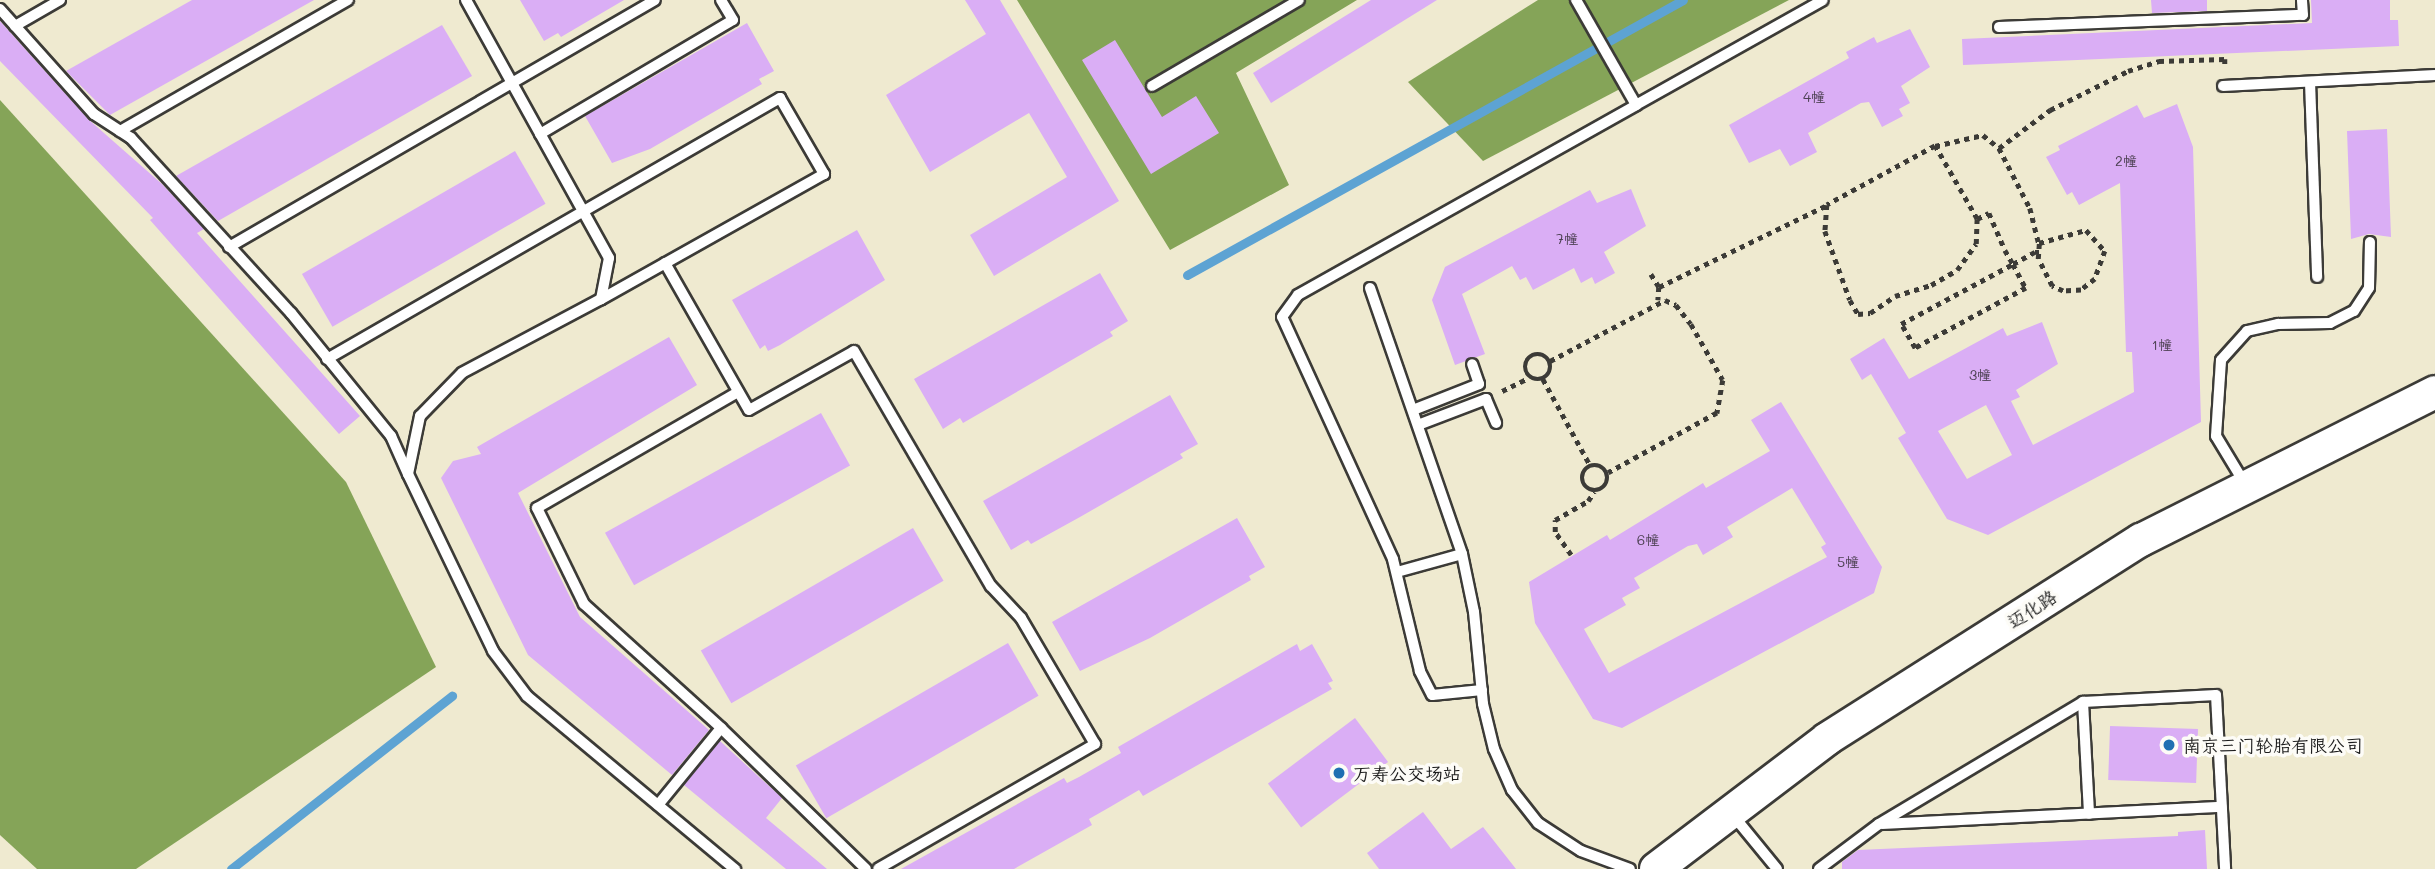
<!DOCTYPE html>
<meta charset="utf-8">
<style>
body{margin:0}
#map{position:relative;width:2435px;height:869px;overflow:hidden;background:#efead0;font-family:Mali,"LXGW WenKai TC",sans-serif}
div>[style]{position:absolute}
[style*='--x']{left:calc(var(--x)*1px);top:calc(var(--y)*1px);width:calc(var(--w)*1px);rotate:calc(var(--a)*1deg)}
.forest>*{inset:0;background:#85a458}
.stream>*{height:9px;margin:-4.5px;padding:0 4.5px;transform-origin:4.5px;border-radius:4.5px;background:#5da3d3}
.building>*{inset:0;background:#daaef5;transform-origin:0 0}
.path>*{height:4.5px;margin-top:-2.25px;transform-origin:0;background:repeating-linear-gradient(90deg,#3c3b37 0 5px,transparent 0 10px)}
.path>.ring{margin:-2.25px;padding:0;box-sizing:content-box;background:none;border:4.5px solid #3c3b37;border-radius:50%}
.roads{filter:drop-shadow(2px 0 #3c3b37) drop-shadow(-2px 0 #3c3b37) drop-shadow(0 2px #3c3b37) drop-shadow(0 -2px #3c3b37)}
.lane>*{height:10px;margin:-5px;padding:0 5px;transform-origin:5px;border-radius:5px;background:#fff}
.secondary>*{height:32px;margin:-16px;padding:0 16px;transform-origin:16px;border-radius:16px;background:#fff}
.dots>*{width:19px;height:19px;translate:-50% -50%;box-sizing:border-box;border:4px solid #fdfcf7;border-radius:50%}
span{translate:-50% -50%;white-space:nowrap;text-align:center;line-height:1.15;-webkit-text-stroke:7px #fdfcf7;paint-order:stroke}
.number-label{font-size:14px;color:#4c4052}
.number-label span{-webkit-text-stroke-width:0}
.street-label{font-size:18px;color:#1c1c1c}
.poi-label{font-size:18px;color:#1c1c1c}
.left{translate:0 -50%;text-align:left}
</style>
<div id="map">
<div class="forest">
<div style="clip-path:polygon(1017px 0,1357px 0,1236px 73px,1289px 185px,1170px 250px)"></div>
<div style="clip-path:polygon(1538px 0,1789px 0,1483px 161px,1408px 82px)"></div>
<div style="clip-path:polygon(0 100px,346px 482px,436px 667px,136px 869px,37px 869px,0 835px)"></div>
</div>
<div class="stream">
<div style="--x:1187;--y:275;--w:567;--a:-29.01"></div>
<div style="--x:231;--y:869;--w:281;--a:-38.1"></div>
</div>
<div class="building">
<div style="clip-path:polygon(192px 0,314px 0,110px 115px,66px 71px)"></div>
<div style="clip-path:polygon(520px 0,624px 0,561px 37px,558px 33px,544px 41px)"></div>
<div style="clip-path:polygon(965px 0,1000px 0,1119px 201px,994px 276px,970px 235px,1067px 177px,1029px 113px,930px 172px,886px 95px,986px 34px)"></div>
<div style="clip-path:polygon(1371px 0,1437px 0,1271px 103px,1253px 73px)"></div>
<div style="clip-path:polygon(2151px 0,2207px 0,2207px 11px,2152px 13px)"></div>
<div style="clip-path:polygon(2311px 0,2390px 0,2390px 20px,2398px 20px,2399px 46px,1963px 65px,1962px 39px,2312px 23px)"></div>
<div style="clip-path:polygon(0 21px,88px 119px,162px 184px,204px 229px,197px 233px,360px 416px,339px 434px,150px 220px,153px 218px,0 61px)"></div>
<div style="clip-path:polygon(747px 23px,774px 71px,759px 79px,762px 84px,650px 149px,612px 163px,585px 116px)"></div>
<div style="clip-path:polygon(442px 25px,472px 76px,360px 140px,218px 221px,176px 176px)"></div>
<div style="clip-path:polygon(1910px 29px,1930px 67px,1901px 86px,1910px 103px,1899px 109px,1903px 116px,1882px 127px,1869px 102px,1861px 103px,1808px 133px,1817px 152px,1790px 166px,1780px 149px,1749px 163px,1729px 125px,1849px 58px,1846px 52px,1874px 37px,1877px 43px)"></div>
<div style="clip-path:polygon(1115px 40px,1162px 117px,1196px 96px,1219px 133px,1151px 174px,1082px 60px)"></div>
<div style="clip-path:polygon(evenodd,2177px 104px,2193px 147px,2201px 422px,1988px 535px,1947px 519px,1898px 438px,1906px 433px,1871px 374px,1862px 380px,1850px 359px,1884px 338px,1909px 379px,2003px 328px,2007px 336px,2042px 322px,2058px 364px,2016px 390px,2020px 397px,2011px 401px,2033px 445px,2134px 392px,2132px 352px,2126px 352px,2120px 183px,2079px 205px,2072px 192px,2067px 195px,2046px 157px,2060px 150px,2058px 146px,2137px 105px,2144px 118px,2177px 104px,1986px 405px,2012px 455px,1967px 479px,1938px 431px,1986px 405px)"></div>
<div style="clip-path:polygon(2387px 129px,2391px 237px,2369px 234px,2351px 239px,2347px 131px)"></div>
<div style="left:515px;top:151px;width:61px;height:246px;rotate:60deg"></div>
<div style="clip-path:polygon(1631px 189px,1646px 226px,1604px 252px,1615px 273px,1595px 284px,1592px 277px,1581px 283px,1574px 268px,1533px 290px,1526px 277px,1520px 280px,1512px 266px,1462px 294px,1485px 354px,1455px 365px,1432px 300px,1445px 267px,1590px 190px,1597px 203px)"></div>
<div style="clip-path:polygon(857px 230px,885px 280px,780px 345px,768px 351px,765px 345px,760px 349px,732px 300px)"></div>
<div style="clip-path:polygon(1100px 273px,1128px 321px,1110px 332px,1113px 336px,1020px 390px,963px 423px,960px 418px,943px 429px,914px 379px)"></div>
<div style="clip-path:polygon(669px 337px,697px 385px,518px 493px,580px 617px,709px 730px,672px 775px,528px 655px,441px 478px,453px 461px,481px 454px,477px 447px)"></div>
<div style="clip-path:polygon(1170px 395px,1198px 444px,1180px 454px,1183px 458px,1080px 517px,1031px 544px,1028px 540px,1011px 550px,983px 501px)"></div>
<div style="clip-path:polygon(evenodd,1781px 402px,1882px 567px,1874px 593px,1622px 728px,1593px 719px,1535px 623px,1529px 582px,1607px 535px,1610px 540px,1703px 483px,1706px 488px,1770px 451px,1751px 420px,1781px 402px,1792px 488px,1826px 544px,1821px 547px,1827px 557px,1609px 673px,1584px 629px,1626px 605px,1622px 598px,1640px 588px,1634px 578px,1688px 546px,1697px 544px,1703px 555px,1733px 537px,1727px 527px,1792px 488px)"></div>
<div style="left:821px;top:413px;width:60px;height:247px;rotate:61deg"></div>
<div style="clip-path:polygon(1237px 518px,1265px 567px,1249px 576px,1251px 580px,1150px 638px,1080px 671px,1052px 622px)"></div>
<div style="left:913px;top:528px;width:61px;height:245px;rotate:60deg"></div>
<div style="left:1008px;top:643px;width:61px;height:245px;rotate:60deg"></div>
<div style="clip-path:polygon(1297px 644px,1300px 651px,1312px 644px,1333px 681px,1328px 683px,1332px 689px,1143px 796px,1139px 790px,1110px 807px,1089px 819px,1092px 825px,1014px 869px,901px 869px,1064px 778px,1067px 783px,1079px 777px,1121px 753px,1118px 747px)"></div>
<div style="left:1355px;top:718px;width:55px;height:109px;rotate:53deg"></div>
<div style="left:2198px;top:729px;width:54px;height:88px;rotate:92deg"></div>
<div style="clip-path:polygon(720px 741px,782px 798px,766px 818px,827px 869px,786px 869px,684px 785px)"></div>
<div style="clip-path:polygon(1423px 812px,1451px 849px,1483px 827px,1516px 869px,1379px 869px,1367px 853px)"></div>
<div style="clip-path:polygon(2205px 830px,2207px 869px,1842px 869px,1842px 862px,1858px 850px,2178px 836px,2178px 832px)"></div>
</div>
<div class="path">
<div style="--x:1935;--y:146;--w:49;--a:-12.9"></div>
<div style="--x:1983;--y:135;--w:21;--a:39"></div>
<div style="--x:1999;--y:148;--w:68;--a:62.7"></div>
<div style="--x:2030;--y:208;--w:36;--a:76"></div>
<div style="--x:1999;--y:148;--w:64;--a:-36.7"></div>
<div style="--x:2050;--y:110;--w:87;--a:-26.6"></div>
<div style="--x:2128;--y:71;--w:33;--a:-18"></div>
<div style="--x:2159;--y:61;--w:66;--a:-1.7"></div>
<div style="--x:2225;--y:59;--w:8;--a:90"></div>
<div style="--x:1977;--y:219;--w:84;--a:-119.9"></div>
<div style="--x:1935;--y:146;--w:123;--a:151.4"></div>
<div style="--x:1827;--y:205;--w:26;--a:94"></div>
<div style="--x:1825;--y:231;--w:73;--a:70.1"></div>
<div style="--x:1850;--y:300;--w:16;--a:60"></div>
<div style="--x:1858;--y:314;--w:12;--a:-5"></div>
<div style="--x:1870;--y:313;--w:30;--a:-34"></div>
<div style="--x:1895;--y:296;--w:38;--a:-17"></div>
<div style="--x:1931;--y:285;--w:30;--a:-30"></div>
<div style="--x:1957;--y:270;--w:32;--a:-54"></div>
<div style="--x:1976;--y:244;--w:25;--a:-88"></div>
<div style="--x:1977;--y:219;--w:13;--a:-27"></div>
<div style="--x:1989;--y:213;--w:40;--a:66.6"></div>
<div style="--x:2005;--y:250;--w:16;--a:60"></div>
<div style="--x:2013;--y:264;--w:27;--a:62"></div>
<div style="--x:2026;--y:288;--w:126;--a:151.6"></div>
<div style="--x:1915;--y:348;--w:28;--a:-120"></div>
<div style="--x:1901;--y:324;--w:127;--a:-28.2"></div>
<div style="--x:2013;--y:264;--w:25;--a:-29"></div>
<div style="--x:2035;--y:252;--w:4;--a:0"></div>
<div style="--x:2086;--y:230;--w:28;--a:48"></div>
<div style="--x:2105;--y:251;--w:30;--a:110"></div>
<div style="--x:2095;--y:279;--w:18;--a:142"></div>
<div style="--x:2081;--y:290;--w:18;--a:177"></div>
<div style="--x:2063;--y:291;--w:12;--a:-156"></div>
<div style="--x:2052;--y:286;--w:30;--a:-117"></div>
<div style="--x:2038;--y:259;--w:16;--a:-86"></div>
<div style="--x:2039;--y:243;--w:49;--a:-15.5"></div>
<div style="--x:1651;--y:274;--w:15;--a:58"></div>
<div style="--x:1659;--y:287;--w:13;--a:94"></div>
<div style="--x:1659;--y:287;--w:187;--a:-26"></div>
<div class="ring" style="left:1525px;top:354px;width:21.5px;height:21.5px"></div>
<div style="--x:1550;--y:361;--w:130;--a:-27.9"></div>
<div style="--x:1665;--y:300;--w:12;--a:24"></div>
<div style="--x:1676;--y:305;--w:24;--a:52"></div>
<div style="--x:1691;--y:324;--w:64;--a:60.3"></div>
<div style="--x:1723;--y:380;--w:34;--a:100"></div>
<div style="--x:1717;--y:413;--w:124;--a:151.2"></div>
<div style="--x:1543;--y:379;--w:98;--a:61.3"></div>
<div style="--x:1502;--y:391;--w:30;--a:-26"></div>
<div class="ring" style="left:1582px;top:465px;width:21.5px;height:21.5px"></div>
<div style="--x:1571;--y:555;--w:28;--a:-125"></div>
<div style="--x:1555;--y:532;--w:12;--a:-90"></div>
<div style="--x:1555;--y:520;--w:38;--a:-30"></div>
<div style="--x:1588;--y:501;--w:11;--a:-56"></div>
</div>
<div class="roads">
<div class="lane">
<div style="--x:466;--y:0;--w:295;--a:61"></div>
<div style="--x:609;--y:258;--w:42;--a:101"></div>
<div style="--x:601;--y:299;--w:157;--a:152"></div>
<div style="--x:462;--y:373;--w:60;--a:134.3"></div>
<div style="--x:420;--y:416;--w:59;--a:101.7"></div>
<div style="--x:408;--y:474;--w:196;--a:64.3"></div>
<div style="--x:493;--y:651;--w:56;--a:52.9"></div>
<div style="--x:527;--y:696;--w:271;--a:39.8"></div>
<div style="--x:0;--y:9;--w:141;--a:48.2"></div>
<div style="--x:94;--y:114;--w:44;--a:33"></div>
<div style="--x:131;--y:138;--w:237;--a:47.6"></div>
<div style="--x:291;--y:313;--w:159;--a:50.9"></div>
<div style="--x:391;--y:436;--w:42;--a:65.9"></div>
<div style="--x:15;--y:26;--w:52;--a:-30"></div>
<div style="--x:1999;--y:27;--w:304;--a:-2.3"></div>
<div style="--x:2303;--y:15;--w:15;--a:-94"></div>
<div style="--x:2310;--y:82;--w:195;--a:87.9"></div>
<div style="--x:1152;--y:86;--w:170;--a:-30.3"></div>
<div style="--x:2223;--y:86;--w:212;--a:-3"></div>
<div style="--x:1636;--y:105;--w:214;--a:-29.3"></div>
<div style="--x:120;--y:131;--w:263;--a:-29.9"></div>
<div style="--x:540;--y:134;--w:224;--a:-30.6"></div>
<div style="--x:733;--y:20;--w:23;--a:-121"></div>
<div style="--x:229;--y:247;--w:492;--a:-30.1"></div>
<div style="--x:665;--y:263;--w:169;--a:60.3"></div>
<div style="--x:749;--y:410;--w:120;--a:-29.3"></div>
<div style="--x:854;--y:351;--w:272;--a:59.8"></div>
<div style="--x:991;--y:586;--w:44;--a:46.8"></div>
<div style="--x:1021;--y:618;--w:146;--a:59.6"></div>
<div style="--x:1095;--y:744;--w:250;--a:150.1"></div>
<div style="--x:1370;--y:288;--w:281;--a:70.9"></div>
<div style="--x:1462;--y:554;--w:59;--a:78.3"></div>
<div style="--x:1474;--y:612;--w:92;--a:84.4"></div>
<div style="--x:1483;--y:704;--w:46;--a:76.3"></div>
<div style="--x:1494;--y:749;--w:45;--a:66.3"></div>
<div style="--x:1512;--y:790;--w:42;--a:51.8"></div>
<div style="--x:1538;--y:823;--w:51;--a:33.1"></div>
<div style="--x:1581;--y:851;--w:52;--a:20.2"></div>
<div style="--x:327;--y:359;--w:523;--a:-29.95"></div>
<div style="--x:780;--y:98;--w:88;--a:59.9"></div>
<div style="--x:824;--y:174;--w:256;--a:150.7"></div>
<div style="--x:738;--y:392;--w:232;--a:150"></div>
<div style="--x:537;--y:508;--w:107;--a:63.9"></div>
<div style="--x:584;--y:604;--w:185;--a:42.1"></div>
<div style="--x:721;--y:728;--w:202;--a:44.2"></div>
<div style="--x:1413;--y:410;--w:71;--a:-21.5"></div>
<div style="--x:1479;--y:384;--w:21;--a:-109"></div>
<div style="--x:1418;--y:425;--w:73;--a:-20.9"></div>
<div style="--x:1486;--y:399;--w:26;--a:67"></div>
<div style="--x:2245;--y:484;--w:56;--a:-121.1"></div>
<div style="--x:2216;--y:436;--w:76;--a:-86.2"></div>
<div style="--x:2221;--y:360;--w:39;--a:-48"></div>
<div style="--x:2247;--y:331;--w:32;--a:-13"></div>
<div style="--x:2278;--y:324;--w:52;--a:-1.1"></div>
<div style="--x:2330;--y:323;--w:27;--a:-27"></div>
<div style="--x:2354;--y:311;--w:27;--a:-57"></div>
<div style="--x:2369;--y:288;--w:46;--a:-88.8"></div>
<div style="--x:1397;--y:572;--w:67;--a:-15.5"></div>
<div style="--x:1482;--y:690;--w:50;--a:174.3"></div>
<div style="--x:1432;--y:695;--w:27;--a:-117"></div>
<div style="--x:1420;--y:671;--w:115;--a:-103.6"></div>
<div style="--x:1393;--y:559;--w:266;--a:-114.6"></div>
<div style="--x:1282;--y:317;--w:27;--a:-54"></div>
<div style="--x:1298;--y:295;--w:388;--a:-29.3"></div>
<div style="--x:1636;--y:105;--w:121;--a:-119.7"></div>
<div style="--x:2083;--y:702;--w:112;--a:86.9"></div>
<div style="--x:658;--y:805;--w:99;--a:-50.7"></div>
<div style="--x:1732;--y:814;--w:71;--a:50.7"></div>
<div style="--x:1882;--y:824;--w:340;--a:-2.9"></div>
<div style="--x:1819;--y:869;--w:75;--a:-36.9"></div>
<div style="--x:1879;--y:824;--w:238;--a:-30.9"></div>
<div style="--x:2083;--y:702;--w:133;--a:-3"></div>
<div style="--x:2216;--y:695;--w:174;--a:87"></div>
</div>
<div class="secondary">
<div style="--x:1656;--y:869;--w:215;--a:-37.2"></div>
<div style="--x:1827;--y:739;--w:372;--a:-32.4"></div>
<div style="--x:2141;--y:540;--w:329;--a:-26.7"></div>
</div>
</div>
<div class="dots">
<div style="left:2169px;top:745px;background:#1f6fb2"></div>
<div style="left:1339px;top:773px;background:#1f6fb2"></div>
</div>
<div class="number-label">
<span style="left:1814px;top:97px">4幢</span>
<span style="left:2126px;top:161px">2幢</span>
<span style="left:1567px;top:239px">7幢</span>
<span style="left:2162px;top:345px">1幢</span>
<span style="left:1980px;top:375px">3幢</span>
<span style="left:1648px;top:540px">6幢</span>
<span style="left:1848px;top:562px">5幢</span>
</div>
<div class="street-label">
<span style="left:2032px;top:609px;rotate:-33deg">迈化路</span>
</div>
<div class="poi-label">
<span class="left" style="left:2183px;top:745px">南京三门轮胎有限公司</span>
<span class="left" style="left:1353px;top:773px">万寿公交场站</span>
</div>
</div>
